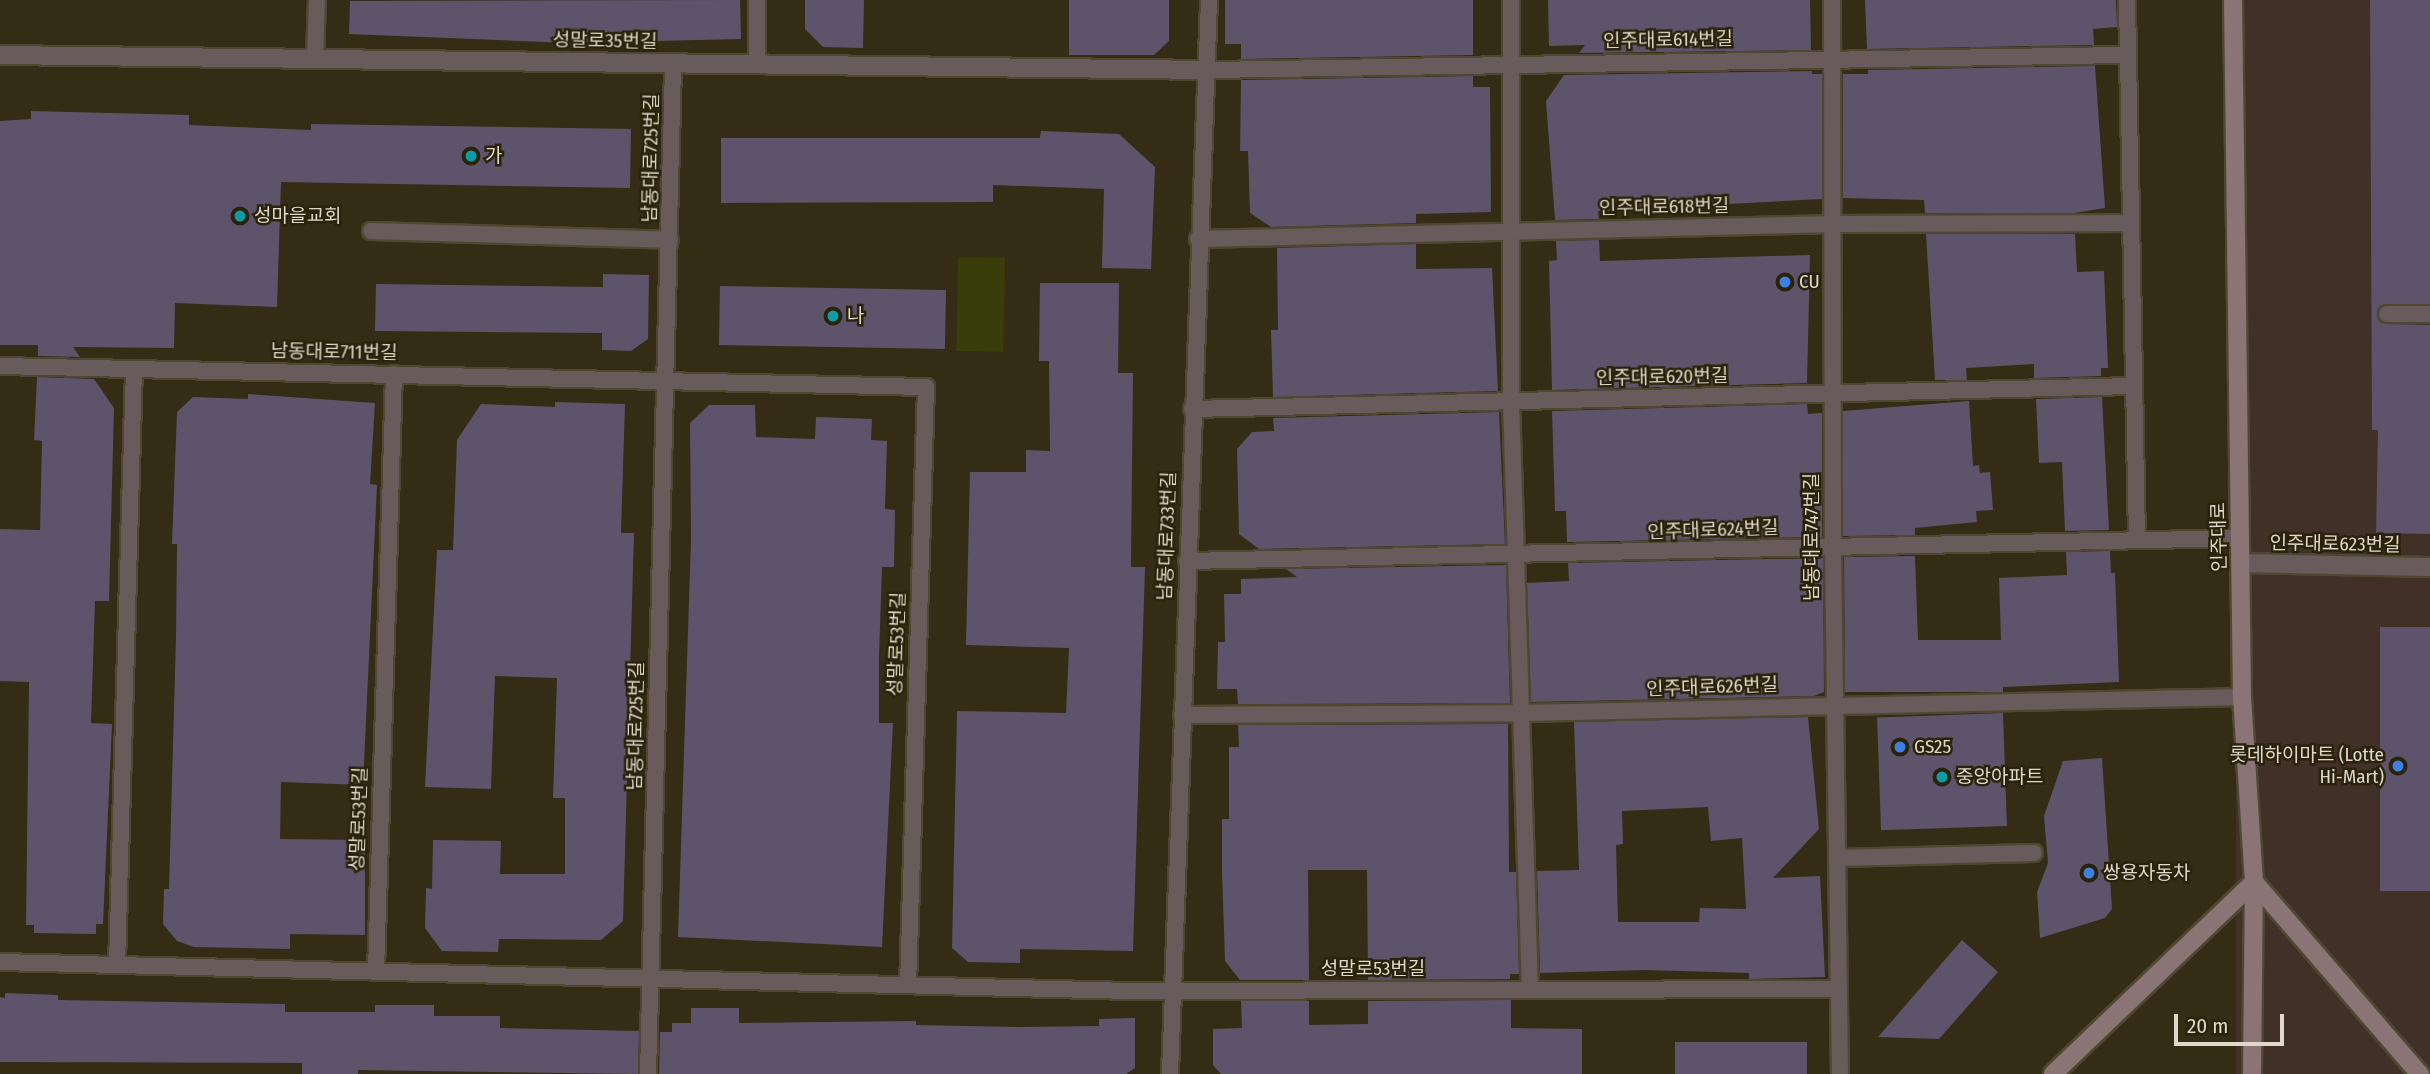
<!DOCTYPE html>
<meta charset="utf-8">
<style>
body{margin:0}
#map{position:relative;width:2430px;height:1074px;overflow:hidden;background:#342c14;font-family:"Fira Sans Condensed","Noto Sans KR",sans-serif}
div>[style]{position:absolute}
[style*='--x']{left:calc(var(--x)*1px);top:calc(var(--y)*1px);width:calc(var(--w)*1px);rotate:calc(var(--a)*1deg)}
.commercial>*{inset:0;background:#413027;transform-origin:0 0}
.green>*{inset:0;background:#393d0a;transform-origin:0 0}
.building>*{inset:0;background:#5d546c;transform-origin:0 0}
.roads{filter:drop-shadow(2px 0 #4f4831) drop-shadow(-2px 0 #4f4831) drop-shadow(0 2px #4f4831) drop-shadow(0 -2px #4f4831)}
.lane>*{height:16px;margin:-8px;padding:0 8px;transform-origin:8px;border-radius:8px;background:#695b5b}
.street>*{height:18px;margin:-9px;padding:0 9px;transform-origin:9px;border-radius:9px;background:#695b5b}
.secondary>*{height:18px;margin:-9px;padding:0 9px;transform-origin:9px;border-radius:9px;background:#8a7475}
.dots>*{width:19px;height:19px;translate:-50% -50%;box-sizing:border-box;border:4px solid #2a220a;border-radius:50%}
span{translate:-50% -50%;white-space:nowrap;text-align:center;line-height:1.15;-webkit-text-stroke:5px #2a220a;paint-order:stroke}
.street-label{font-size:19px;color:#ded9cb}
.poi-label{font-size:19px;color:#ded9cb}
.left{translate:0 -50%;text-align:left}
.right{translate:-100% -50%;text-align:right}
.scale{position:absolute;left:2174px;top:1014px;width:110px;height:32px;box-sizing:border-box;border:4px solid #ded9cb;border-top:0;padding-left:9px;font-size:21px;line-height:24px;white-space:nowrap;color:#ded9cb;-webkit-text-stroke:5px #2a220a;paint-order:stroke}
</style>
<div id="map">
<div class="commercial">
<div style="left:2236px;top:0;width:194px;height:1074px"></div>
</div>
<div class="green">
<div style="left:958px;top:257px;width:47px;height:94px;rotate:1deg"></div>
</div>
<div class="building">
<div style="clip-path:polygon(740px 0,741px 39px,569px 43px,349px 34px,350px 1px)"></div>
<div style="clip-path:polygon(805px 0,864px 0,863px 48px,823px 47px,805px 29px)"></div>
<div style="clip-path:polygon(1069px 0,1169px 0,1169px 41px,1154px 55px,1069px 55px)"></div>
<div style="clip-path:polygon(1225px 0,1473px 0,1473px 55px,1241px 59px,1241px 44px,1225px 44px)"></div>
<div style="clip-path:polygon(1548px 0,1810px 0,1811px 50px,1579px 53px,1585px 45px,1549px 46px)"></div>
<div style="clip-path:polygon(1865px 0,2116px 0,2117px 27px,2093px 29px,2094px 45px,1867px 49px)"></div>
<div style="clip-path:polygon(2370px 0,2430px 0,2430px 304px,2386px 304px,2377px 313px,2386px 324px,2430px 325px,2430px 534px,2376px 533px,2378px 430px,2372px 430px)"></div>
<div style="clip-path:polygon(2095px 66px,2105px 208px,2074px 213px,1925px 213px,1924px 200px,1843px 198px,1843px 74px,1868px 74px,1868px 70px)"></div>
<div style="clip-path:polygon(1812px 71px,1812px 74px,1822px 74px,1822px 199px,1598px 211px,1599px 219px,1555px 220px,1546px 101px,1564px 75px)"></div>
<div style="clip-path:polygon(1473px 76px,1473px 87px,1490px 87px,1491px 212px,1416px 214px,1416px 223px,1271px 227px,1250px 213px,1248px 151px,1240px 151px,1241px 80px)"></div>
<div style="clip-path:polygon(31px 111px,189px 115px,189px 125px,311px 130px,311px 124px,631px 129px,630px 188px,281px 182px,277px 307px,175px 303px,174px 348px,73px 347px,80px 357px,38px 356px,38px 345px,0 345px,0 121px,31px 119px)"></div>
<div style="clip-path:polygon(1041px 131px,1119px 134px,1155px 167px,1151px 269px,1102px 268px,1104px 189px,993px 185px,993px 202px,721px 203px,721px 138px,1040px 138px)"></div>
<div style="clip-path:polygon(1926px 234px,2075px 234px,2077px 272px,2104px 271px,2108px 368px,2101px 368px,2101px 376px,2034px 378px,2034px 364px,1966px 368px,1967px 380px,1935px 380px)"></div>
<div style="clip-path:polygon(1599px 240px,1600px 261px,1810px 255px,1807px 383px,1552px 390px,1549px 261px,1557px 260px,1556px 241px)"></div>
<div style="clip-path:polygon(1416px 244px,1416px 269px,1492px 268px,1498px 391px,1273px 397px,1271px 330px,1278px 330px,1277px 248px)"></div>
<div style="clip-path:polygon(603px 274px,649px 275px,648px 339px,631px 351px,602px 350px,602px 333px,375px 331px,376px 284px,603px 287px)"></div>
<div style="clip-path:polygon(1040px 283px,1119px 283px,1118px 373px,1133px 373px,1131px 567px,1145px 567px,1133px 951px,1020px 949px,1020px 963px,968px 962px,952px 948px,957px 711px,1066px 713px,1069px 648px,966px 645px,970px 472px,1026px 472px,1026px 450px,1050px 451px,1049px 361px,1039px 361px)"></div>
<div style="left:720px;top:286px;width:226px;height:59px;rotate:1deg"></div>
<div style="clip-path:polygon(37px 377px,94px 379px,114px 408px,109px 601px,95px 601px,91px 723px,112px 724px,103px 924px,96px 924px,96px 934px,34px 933px,34px 925px,26px 925px,29px 682px,0 681px,0 529px,40px 530px,42px 441px,34px 440px)"></div>
<div style="clip-path:polygon(248px 394px,375px 403px,370px 484px,377px 485px,363px 785px,281px 782px,280px 839px,365px 840px,365px 935px,290px 934px,290px 949px,194px 947px,177px 941px,163px 924px,164px 889px,169px 889px,176px 637px,177px 544px,172px 544px,177px 412px,193px 397px,248px 399px)"></div>
<div style="clip-path:polygon(2102px 397px,2109px 530px,2065px 531px,2062px 462px,2039px 463px,2036px 399px)"></div>
<div style="clip-path:polygon(1969px 401px,1973px 466px,1979px 465px,1980px 473px,1990px 472px,1993px 510px,1976px 511px,1977px 522px,1915px 528px,1915px 535px,1843px 536px,1843px 411px)"></div>
<div style="clip-path:polygon(555px 402px,625px 404px,621px 533px,634px 533px,623px 921px,601px 940px,499px 939px,498px 952px,442px 951px,425px 928px,426px 888px,432px 889px,433px 840px,501px 841px,500px 874px,565px 874px,565px 798px,553px 798px,557px 678px,495px 676px,491px 789px,425px 787px,437px 550px,453px 550px,457px 440px,481px 404px,555px 407px)"></div>
<div style="clip-path:polygon(1807px 404px,1808px 414px,1822px 413px,1822px 537px,1567px 542px,1566px 511px,1555px 511px,1552px 411px)"></div>
<div style="clip-path:polygon(709px 405px,755px 405px,756px 437px,815px 439px,816px 417px,872px 419px,871px 440px,887px 441px,885px 509px,895px 510px,894px 567px,882px 567px,879px 657px,879px 723px,893px 723px,882px 947px,678px 937px,691px 539px,690px 423px)"></div>
<div style="clip-path:polygon(1499px 412px,1505px 544px,1259px 549px,1239px 534px,1237px 449px,1252px 432px,1274px 431px,1273px 418px)"></div>
<div style="clip-path:polygon(2110px 551px,2111px 573px,2115px 573px,2119px 682px,2003px 687px,2003px 692px,1845px 692px,1844px 557px,1915px 556px,1918px 640px,2001px 640px,1999px 578px,2067px 575px,2066px 552px)"></div>
<div style="clip-path:polygon(1823px 558px,1824px 692px,1814px 696px,1531px 702px,1527px 583px,1569px 581px,1568px 563px)"></div>
<div style="clip-path:polygon(1506px 565px,1510px 703px,1238px 704px,1237px 689px,1217px 689px,1218px 642px,1225px 642px,1224px 594px,1241px 594px,1241px 579px,1297px 577px,1286px 569px)"></div>
<div style="left:2380px;top:627px;width:50px;height:264px"></div>
<div style="left:2003px;top:713px;width:113px;height:126px;rotate:88deg"></div>
<div style="clip-path:polygon(evenodd,1808px 717px,1819px 829px,1773px 878px,1820px 876px,1825px 977px,1749px 979px,1749px 973px,1645px 970px,1540px 973px,1537px 871px,1579px 870px,1574px 722px,1808px 717px,1708px 807px,1711px 841px,1742px 838px,1746px 909px,1700px 908px,1699px 922px,1618px 922px,1616px 845px,1623px 844px,1622px 811px,1708px 807px)"></div>
<div style="clip-path:polygon(1508px 724px,1509px 872px,1516px 872px,1519px 974px,1510px 974px,1510px 979px,1368px 980px,1367px 870px,1308px 870px,1309px 980px,1240px 980px,1225px 961px,1222px 870px,1222px 819px,1229px 819px,1229px 747px,1239px 747px,1238px 725px)"></div>
<div style="clip-path:polygon(2102px 758px,2112px 909px,2105px 918px,2040px 938px,2037px 892px,2048px 863px,2044px 816px,2063px 761px)"></div>
<div style="clip-path:polygon(1962px 940px,1998px 972px,1939px 1039px,1878px 1037px)"></div>
<div style="clip-path:polygon(5px 993px,58px 995px,58px 1000px,285px 1004px,285px 1012px,375px 1012px,375px 1005px,434px 1005px,434px 1016px,500px 1016px,500px 1028px,639px 1031px,638px 1074px,358px 1070px,358px 1074px,302px 1074px,302px 1063px,0 1062px,0 997px,5px 998px)"></div>
<div style="clip-path:polygon(1511px 1000px,1511px 1028px,1582px 1029px,1582px 1074px,1221px 1074px,1213px 1065px,1213px 1029px,1242px 1028px,1241px 1001px,1309px 1001px,1309px 1025px,1368px 1024px,1368px 1001px)"></div>
<div style="clip-path:polygon(691px 1008px,739px 1008px,739px 1023px,916px 1021px,916px 1025px,1020px 1027px,1099px 1026px,1099px 1019px,1135px 1018px,1135px 1068px,1126px 1074px,659px 1074px,660px 1032px,672px 1032px,672px 1023px,691px 1023px)"></div>
<div style="left:1675px;top:1042px;width:132px;height:32px"></div>
</div>
<div class="roads">
<div class="lane">
<div style="--x:1511;--y:0;--w:401;--a:90"></div>
<div style="--x:1511;--y:401;--w:588;--a:88.15"></div>
<div style="--x:1832;--y:0;--w:548;--a:89.9"></div>
<div style="--x:1833;--y:548;--w:526;--a:89.24"></div>
<div style="--x:2127;--y:0;--w:538;--a:88.94"></div>
<div style="--x:315;--y:59;--w:59;--a:-88.1"></div>
<div style="--x:757;--y:64;--w:64;--a:-90"></div>
<div style="--x:1210;--y:70;--w:918;--a:-0.94"></div>
<div style="--x:371;--y:231;--w:299;--a:1.7"></div>
<div style="--x:1198;--y:239;--w:637;--a:-1.35"></div>
<div style="--x:1835;--y:224;--w:296;--a:-0.2"></div>
<div style="--x:2387;--y:314;--w:43;--a:0"></div>
<div style="--x:0;--y:366;--w:926;--a:1.3"></div>
<div style="--x:926;--y:387;--w:598;--a:91.72"></div>
<div style="--x:1192;--y:409;--w:942;--a:-1.4"></div>
<div style="--x:1187;--y:561;--w:1053;--a:-1.25"></div>
<div style="--x:1182;--y:715;--w:341;--a:-0.3"></div>
<div style="--x:1523;--y:713;--w:719;--a:-1.27"></div>
<div style="--x:1837;--y:858;--w:197;--a:-1.5"></div>
<div style="--x:0;--y:962;--w:1128;--a:1.47"></div>
<div style="--x:1128;--y:991;--w:711;--a:-0.16"></div>
<div style="--x:117;--y:965;--w:596;--a:-88.37"></div>
<div style="--x:376;--y:972;--w:598;--a:-88.28"></div>
<div style="--x:648;--y:1074;--w:1011;--a:-88.58"></div>
<div style="--x:1170;--y:1074;--w:1075;--a:-87.92"></div>
</div>
<div class="street">
<div style="--x:0;--y:55;--w:1210;--a:0.71"></div>
<div style="--x:2240;--y:563;--w:190;--a:1.2"></div>
</div>
<div class="secondary">
<div style="--x:2233;--y:0;--w:697;--a:89.26"></div>
<div style="--x:2242;--y:697;--w:185;--a:86.3"></div>
<div style="--x:2254;--y:882;--w:192;--a:90.6"></div>
<div style="--x:2053;--y:1074;--w:278;--a:-43.7"></div>
<div style="--x:2254;--y:882;--w:254;--a:49.2"></div>
</div>
</div>
<div class="dots">
<div style="left:471px;top:156px;background:#0f9aa8"></div>
<div style="left:240px;top:216px;background:#0f9aa8"></div>
<div style="left:1785px;top:282px;background:#3f7fe0"></div>
<div style="left:833px;top:316px;background:#0f9aa8"></div>
<div style="left:1900px;top:747px;background:#3f7fe0"></div>
<div style="left:2398px;top:766px;background:#3f7fe0"></div>
<div style="left:1942px;top:777px;background:#0f9aa8"></div>
<div style="left:2089px;top:873px;background:#3f7fe0"></div>
</div>
<div class="street-label">
<span style="left:1668px;top:40px;rotate:-1deg">인주대로614번길</span>
<span style="left:605px;top:41px;rotate:1deg">성말로35번길</span>
<span style="left:651px;top:158px;rotate:-89deg">남동대로725번길</span>
<span style="left:1664px;top:207px;rotate:-1deg">인주대로618번길</span>
<span style="left:334px;top:352px;rotate:1deg">남동대로711번길</span>
<span style="left:1662px;top:377px;rotate:-1deg">인주대로620번길</span>
<span style="left:1713px;top:530px;rotate:-2deg">인주대로624번길</span>
<span style="left:1167px;top:536px;rotate:-88deg">남동대로733번길</span>
<span style="left:1812px;top:537px;rotate:-90deg">남동대로747번길</span>
<span style="left:2219px;top:537px;rotate:-91deg">인주대로</span>
<span style="left:2335px;top:544px;rotate:1deg">인주대로623번길</span>
<span style="left:897px;top:644px;rotate:-88deg">성말로53번길</span>
<span style="left:1712px;top:687px;rotate:-2deg">인주대로626번길</span>
<span style="left:636px;top:726px;rotate:-89deg">남동대로725번길</span>
<span style="left:359px;top:819px;rotate:-88deg">성말로53번길</span>
<span style="left:1373px;top:969px">성말로53번길</span>
</div>
<div class="poi-label">
<span class="left" style="left:485px;top:156px">가</span>
<span class="left" style="left:254px;top:216px">성마을교회</span>
<span class="left" style="left:1799px;top:282px">CU</span>
<span class="left" style="left:847px;top:316px">나</span>
<span class="left" style="left:1914px;top:747px">GS25</span>
<span class="right" style="left:2384px;top:766px">롯데하이마트 (Lotte<br>Hi-Mart)</span>
<span class="left" style="left:1956px;top:777px">중앙아파트</span>
<span class="left" style="left:2103px;top:873px">쌍용자동차</span>
</div>
<div class="scale">20 m</div>
</div>
